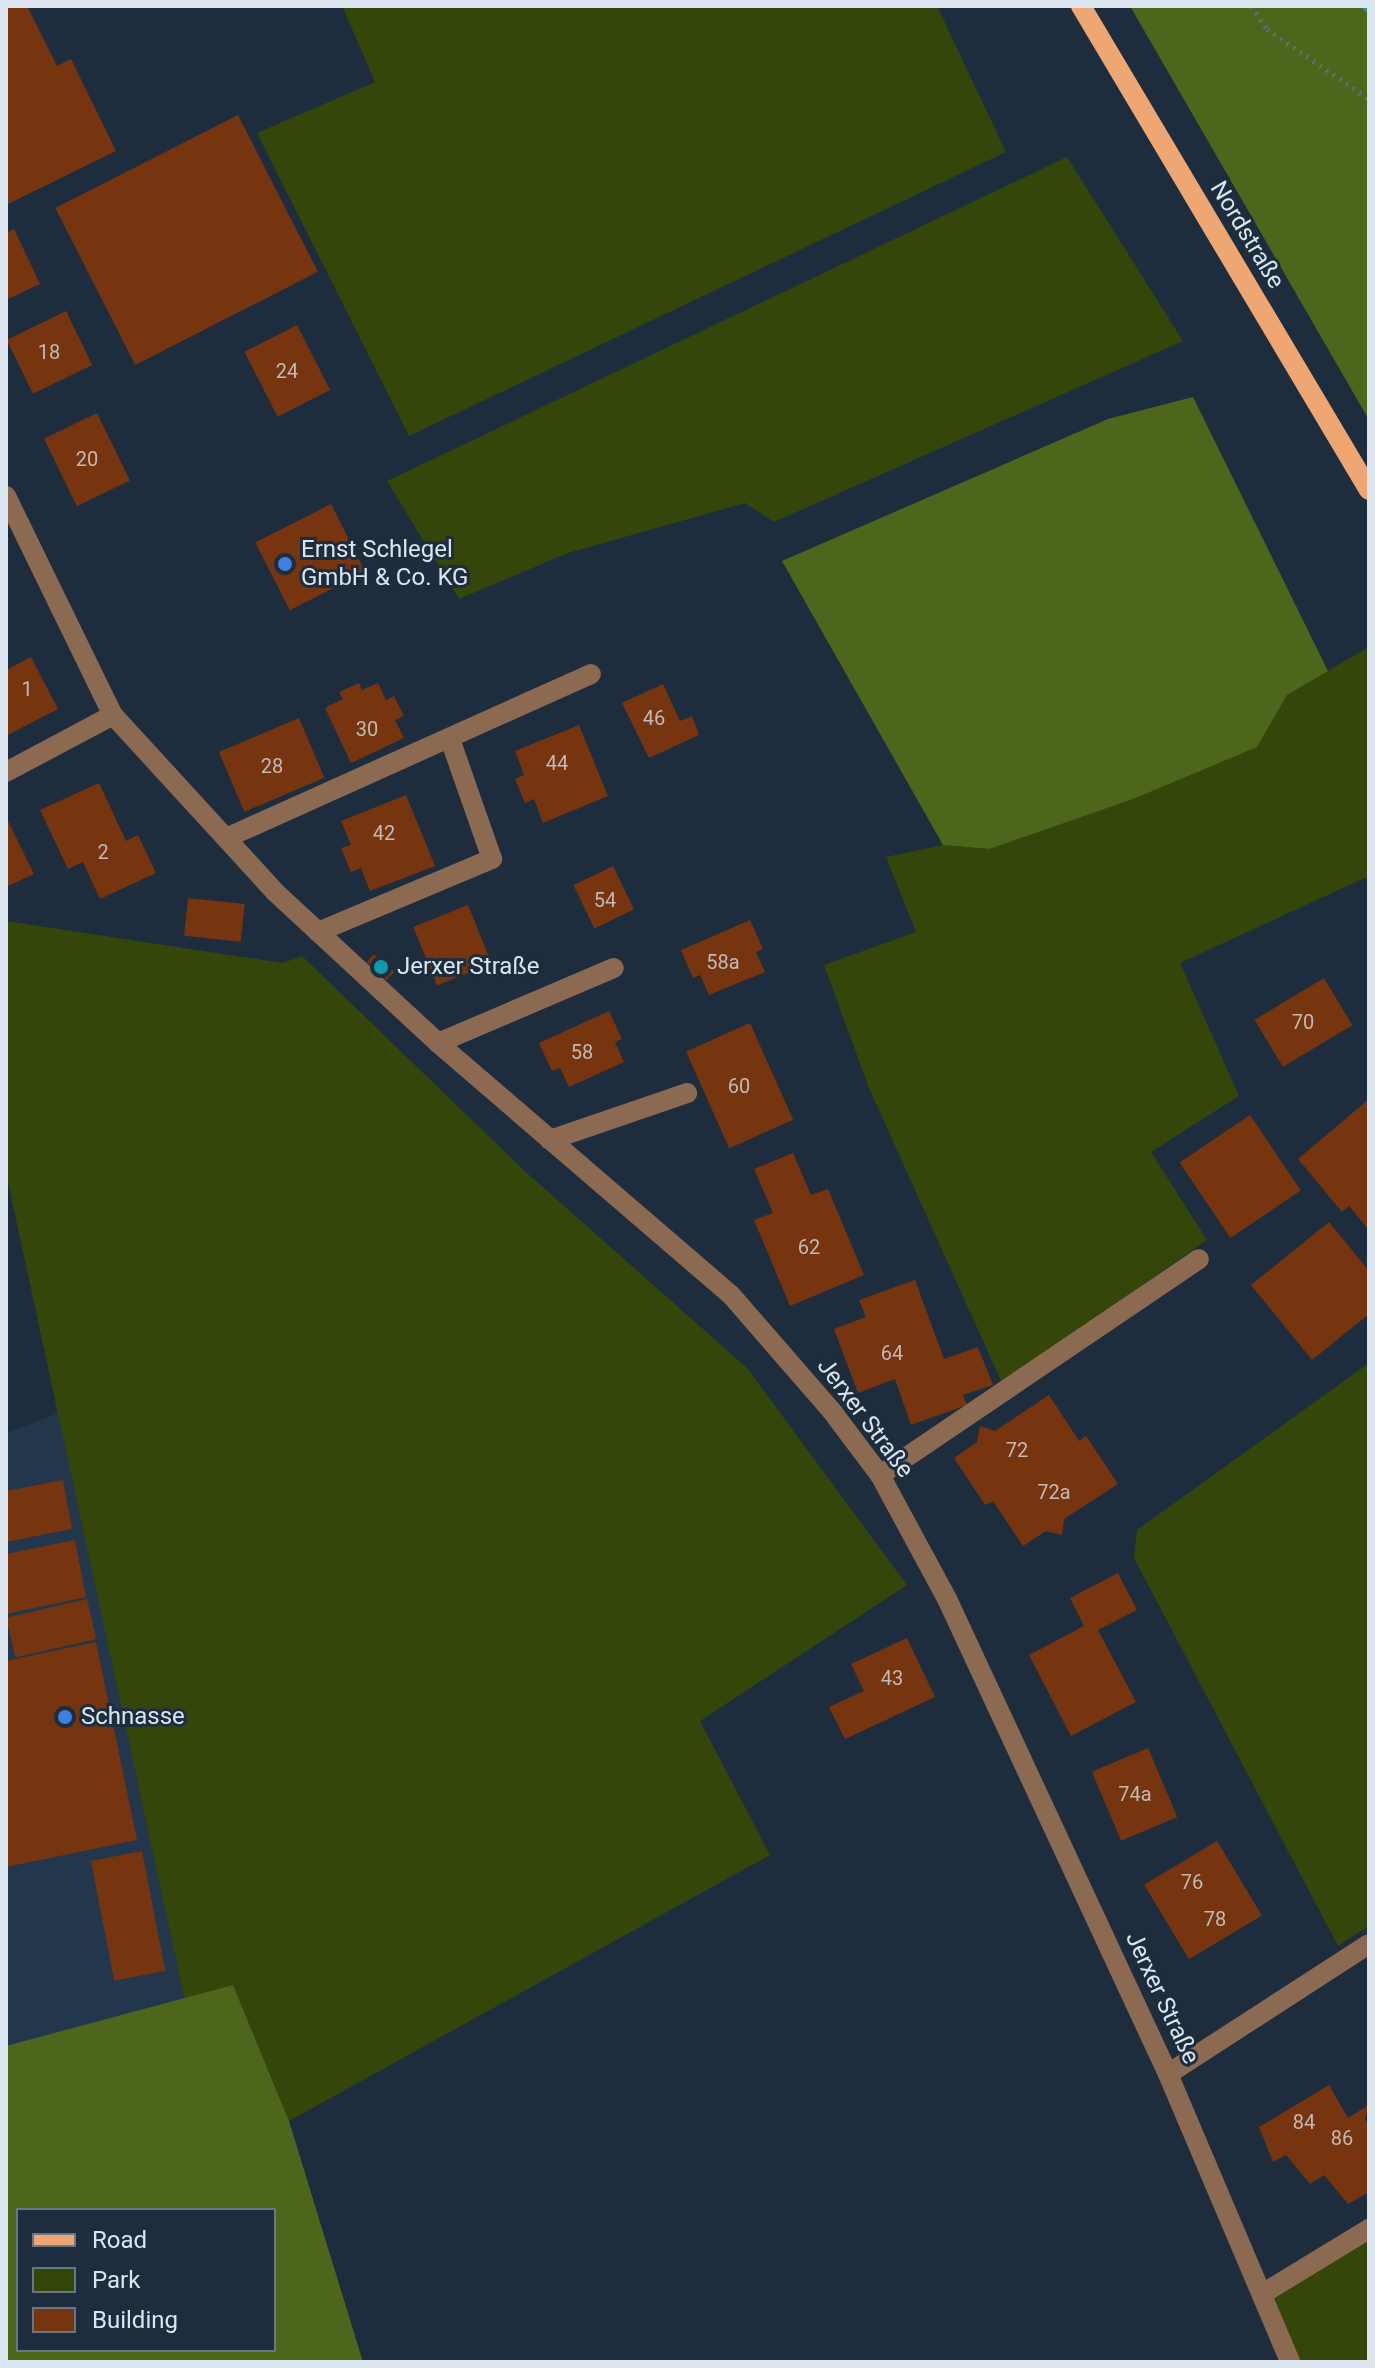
<!DOCTYPE html>
<meta charset="utf-8">
<style>
body{margin:0}
#map{position:relative;width:1375px;height:2368px;overflow:hidden;background:#1d2d3d;font-family:Roboto,sans-serif}
div>[style]{position:absolute}
[style*='--x']{left:calc(var(--x)*1px);top:calc(var(--y)*1px);width:calc(var(--w)*1px);rotate:calc(var(--a)*1deg)}
.built>*{inset:0;background:#22374c}
.green>*{inset:0;background:#344609}
.forest>*{inset:0;background:#4e651c}
.stream>*{height:12px;margin:-6px;padding:0 6px;transform-origin:6px;border-radius:6px;background:#3c8a8e}
.building>*{inset:0;background:#76350f;transform-origin:0 0}
.path>*{height:5px;margin-top:-2.5px;transform-origin:0;background:repeating-linear-gradient(90deg,#606e7c 0 2px,transparent 0 8px)}
.minor>*{height:20px;margin:-10px;padding:0 10px;transform-origin:10px;border-radius:10px;background:#8c6a51}
.major>*{height:20px;margin:-10px;padding:0 10px;transform-origin:10px;border-radius:10px;background:#eea772}
.dots>*{width:22px;height:22px;translate:-50% -50%;box-sizing:border-box;border:4px solid #1d2d3d;border-radius:50%}
span{translate:-50% -50%;white-space:nowrap;text-align:center;line-height:1.15;-webkit-text-stroke:6px #1d2d3d;paint-order:stroke}
.number-label{font-size:20px;color:#c1b9b7}
.number-label span{-webkit-text-stroke-width:0}
.street-label{font-size:24px;color:#dae5ef}
.poi-label{font-size:24px;color:#dae5ef}
.left{translate:0 -50%;text-align:left}
.frame{position:absolute;inset:0;border:8px solid #dae5ef;pointer-events:none}
.legend{position:absolute;left:16px;top:2208px;width:260px;height:144px;box-sizing:border-box;background:#1d2d3d;border:2px solid #697784;margin:0;padding:10px 14px;list-style:none;font-size:24px;color:#dae5ef}
.legend li{display:flex;align-items:center;gap:16px;height:40px}
.legend b{width:40px;border:2px solid #697784}
</style>
<div id="map">
<div class="built">
<div style="clip-path:polygon(58px 1413px,185px 2002px,6px 2046px,6px 1433px)"></div>
</div>
<div class="green">
<div style="clip-path:polygon(342px 6px,937px 6px,1006px 152px,409px 436px,257px 133px,375px 82px)"></div>
<div style="clip-path:polygon(1067px 157px,1183px 341px,774px 522px,745px 503px,568px 553px,459px 599px,387px 481px)"></div>
<div style="clip-path:polygon(1367px 648px,1369px 876px,1180px 963px,1239px 1096px,1151px 1152px,1207px 1240px,1002px 1383px,869px 1088px,824px 965px,916px 932px,886px 857px,943px 845px,989px 849px,1261px 739px,1287px 695px)"></div>
<div style="clip-path:polygon(6px 921px,283px 963px,302px 956px,528px 1174px,747px 1368px,907px 1585px,700px 1721px,770px 1855px,289px 2121px,233px 1985px,185px 2002px,6px 1173px)"></div>
<div style="clip-path:polygon(1369px 1363px,1369px 1926px,1338px 1946px,1134px 1558px,1137px 1530px)"></div>
<div style="clip-path:polygon(1369px 2233px,1369px 2362px,1294px 2362px,1262px 2294px)"></div>
</div>
<div class="forest">
<div style="clip-path:polygon(1130px 6px,1369px 6px,1369px 420px)"></div>
<div style="clip-path:polygon(1193px 397px,1328px 671px,1287px 695px,1257px 747px,1133px 799px,989px 849px,943px 845px,782px 561px,1108px 419px)"></div>
<div style="clip-path:polygon(evenodd,233px 1985px,289px 2121px,363px 2362px,6px 2362px,6px 2046px,233px 1985px,18px 2210px,274px 2210px,274px 2350px,18px 2350px,18px 2210px)"></div>
</div>
<div class="stream">
<div style="--x:1368;--y:6;--w:1;--a:45"></div>
</div>
<div class="building">
<div style="clip-path:polygon(6px 6px,27px 6px,57px 66px,71px 59px,116px 151px,6px 205px)"></div>
<div style="left:238px;top:115px;width:176px;height:205px;rotate:63deg"></div>
<div style="clip-path:polygon(14px 229px,40px 284px,6px 300px,6px 233px)"></div>
<div style="left:66px;top:311px;width:60px;height:66px;rotate:64deg"></div>
<div style="left:297px;top:325px;width:73px;height:59px;rotate:63deg"></div>
<div style="left:97px;top:413px;width:75px;height:59px;rotate:64deg"></div>
<div style="left:331px;top:504px;width:76px;height:85px;rotate:63deg"></div>
<div style="clip-path:polygon(31px 657px,58px 709px,6px 736px,6px 670px)"></div>
<div style="clip-path:polygon(359px 683px,362px 690px,378px 683px,386px 700px,394px 696px,404px 716px,395px 720px,404px 738px,351px 763px,325px 708px,343px 699px,339px 692px)"></div>
<div style="clip-path:polygon(663px 684px,680px 721px,692px 716px,699px 735px,649px 758px,622px 703px)"></div>
<div style="left:299px;top:718px;width:65px;height:87px;rotate:67deg"></div>
<div style="clip-path:polygon(579px 725px,608px 796px,543px 823px,534px 799px,525px 803px,515px 779px,524px 775px,515px 751px)"></div>
<div style="clip-path:polygon(99px 783px,126px 841px,138px 835px,156px 873px,100px 899px,83px 862px,68px 869px,40px 810px)"></div>
<div style="clip-path:polygon(406px 795px,435px 866px,370px 891px,361px 868px,351px 872px,341px 848px,351px 845px,341px 821px)"></div>
<div style="clip-path:polygon(8px 821px,34px 874px,6px 887px,6px 822px)"></div>
<div style="left:613px;top:866px;width:48px;height:44px;rotate:64deg"></div>
<div style="left:188px;top:898px;width:57px;height:38px;rotate:6deg"></div>
<div style="left:468px;top:905px;width:63px;height:59px;rotate:68deg"></div>
<div style="clip-path:polygon(750px 920px,763px 949px,756px 952px,765px 972px,709px 995px,700px 975px,693px 978px,681px 950px)"></div>
<div style="left:374px;top:954px;width:27px;height:11px;rotate:42deg"></div>
<div style="left:1324px;top:978px;width:55px;height:81px;rotate:59deg"></div>
<div style="clip-path:polygon(609px 1011px,622px 1039px,615px 1042px,624px 1062px,569px 1087px,560px 1068px,552px 1071px,539px 1043px)"></div>
<div style="left:750px;top:1023px;width:106px;height:70px;rotate:66deg"></div>
<div style="clip-path:polygon(1369px 1099px,1369px 1230px,1349px 1206px,1342px 1212px,1298px 1159px)"></div>
<div style="left:1250px;top:1115px;width:91px;height:85px;rotate:56deg"></div>
<div style="clip-path:polygon(793px 1153px,811px 1195px,828px 1189px,864px 1275px,790px 1306px,754px 1220px,773px 1213px,754px 1169px)"></div>
<div style="clip-path:polygon(1329px 1222px,1369px 1271px,1369px 1314px,1312px 1360px,1251px 1285px)"></div>
<div style="clip-path:polygon(915px 1280px,944px 1359px,978px 1347px,993px 1385px,963px 1395px,967px 1405px,911px 1425px,895px 1379px,858px 1393px,834px 1329px,866px 1317px,859px 1300px)"></div>
<div style="clip-path:polygon(1049px 1395px,1079px 1441px,1086px 1436px,1118px 1484px,1064px 1519px,1062px 1535px,1046px 1531px,1023px 1546px,993px 1501px,985px 1505px,954px 1458px,977px 1442px,980px 1426px,995px 1431px)"></div>
<div style="clip-path:polygon(63px 1480px,72px 1529px,6px 1542px,6px 1491px)"></div>
<div style="clip-path:polygon(75px 1540px,86px 1597px,6px 1614px,6px 1554px)"></div>
<div style="clip-path:polygon(1118px 1573px,1137px 1610px,1098px 1630px,1136px 1702px,1071px 1736px,1029px 1655px,1084px 1626px,1070px 1598px)"></div>
<div style="left:87px;top:1599px;width:41px;height:83px;rotate:77deg"></div>
<div style="clip-path:polygon(907px 1638px,935px 1697px,845px 1739px,829px 1707px,864px 1691px,851px 1664px)"></div>
<div style="clip-path:polygon(96px 1642px,137px 1840px,6px 1867px,6px 1661px)"></div>
<div style="left:1148px;top:1748px;width:75px;height:61px;rotate:67deg"></div>
<div style="left:1217px;top:1841px;width:87px;height:85px;rotate:59deg"></div>
<div style="left:142px;top:1851px;width:122px;height:52px;rotate:79deg"></div>
<div style="clip-path:polygon(1329px 2085px,1348px 2118px,1369px 2105px,1365px 2119px,1369px 2127px,1369px 2192px,1348px 2204px,1324px 2175px,1310px 2184px,1286px 2155px,1273px 2162px,1259px 2127px)"></div>
</div>
<div class="path">
<div style="--x:1251;--y:6;--w:28;--a:55"></div>
<div style="--x:1267;--y:29;--w:124;--a:34.5"></div>
</div>
<div class="minor">
<div style="--x:6;--y:496;--w:244;--a:64"></div>
<div style="--x:113;--y:715;--w:239;--a:47.5"></div>
<div style="--x:274;--y:891;--w:224;--a:42.8"></div>
<div style="--x:438;--y:1043;--w:386;--a:40.7"></div>
<div style="--x:731;--y:1295;--w:152;--a:49"></div>
<div style="--x:831;--y:1410;--w:81;--a:53"></div>
<div style="--x:880;--y:1475;--w:143;--a:61.6"></div>
<div style="--x:948;--y:1601;--w:522;--a:65.06"></div>
<div style="--x:1168;--y:2074;--w:313;--a:67"></div>
<div style="--x:6;--y:772;--w:121;--a:-28"></div>
<div style="--x:226;--y:838;--w:400;--a:-24.2"></div>
<div style="--x:318;--y:932;--w:189;--a:-22.8"></div>
<div style="--x:492;--y:859;--w:127;--a:-109.3"></div>
<div style="--x:438;--y:1043;--w:191;--a:-23.1"></div>
<div style="--x:550;--y:1140;--w:145;--a:-18.9"></div>
<div style="--x:880;--y:1475;--w:385;--a:-34.1"></div>
<div style="--x:1168;--y:2074;--w:239;--a:-32.9"></div>
<div style="--x:1262;--y:2294;--w:125;--a:-31.3"></div>
</div>
<div class="major">
<div style="--x:1081;--y:6;--w:563;--a:59.25"></div>
</div>
<div class="dots">
<div style="left:285px;top:564px;background:#3f7fe0"></div>
<div style="left:381px;top:967px;background:#0f9aa8"></div>
<div style="left:65px;top:1717px;background:#3f7fe0"></div>
</div>
<div class="number-label">
<span style="left:49px;top:352px">18</span>
<span style="left:287px;top:371px">24</span>
<span style="left:87px;top:459px">20</span>
<span style="left:27px;top:689px">1</span>
<span style="left:654px;top:718px">46</span>
<span style="left:367px;top:729px">30</span>
<span style="left:557px;top:763px">44</span>
<span style="left:272px;top:766px">28</span>
<span style="left:384px;top:833px">42</span>
<span style="left:103px;top:852px">2</span>
<span style="left:605px;top:900px">54</span>
<span style="left:723px;top:962px">58a</span>
<span style="left:1303px;top:1022px">70</span>
<span style="left:582px;top:1052px">58</span>
<span style="left:739px;top:1086px">60</span>
<span style="left:809px;top:1247px">62</span>
<span style="left:892px;top:1353px">64</span>
<span style="left:1017px;top:1450px">72</span>
<span style="left:1054px;top:1492px">72a</span>
<span style="left:892px;top:1678px">43</span>
<span style="left:1135px;top:1794px">74a</span>
<span style="left:1192px;top:1882px">76</span>
<span style="left:1215px;top:1919px">78</span>
<span style="left:1304px;top:2122px">84</span>
<span style="left:1342px;top:2138px">86</span>
</div>
<div class="street-label">
<span style="left:1247px;top:235px;rotate:59deg">Nordstraße</span>
<span style="left:865px;top:1418px;rotate:53deg">Jerxer Straße</span>
<span style="left:1162px;top:1998px;rotate:65deg">Jerxer Straße</span>
</div>
<div class="poi-label">
<span class="left" style="left:301px;top:564px">Ernst Schlegel<br>GmbH &amp; Co. KG</span>
<span class="left" style="left:397px;top:967px">Jerxer Straße</span>
<span class="left" style="left:81px;top:1717px">Schnasse</span>
</div>
<div class="frame"></div>
<ul class="legend">
<li><b style="height:10px;background:#eea772"></b>Road</li>
<li><b style="height:22px;background:#344609"></b>Park</li>
<li><b style="height:22px;background:#76350f"></b>Building</li>
</ul>
</div>
